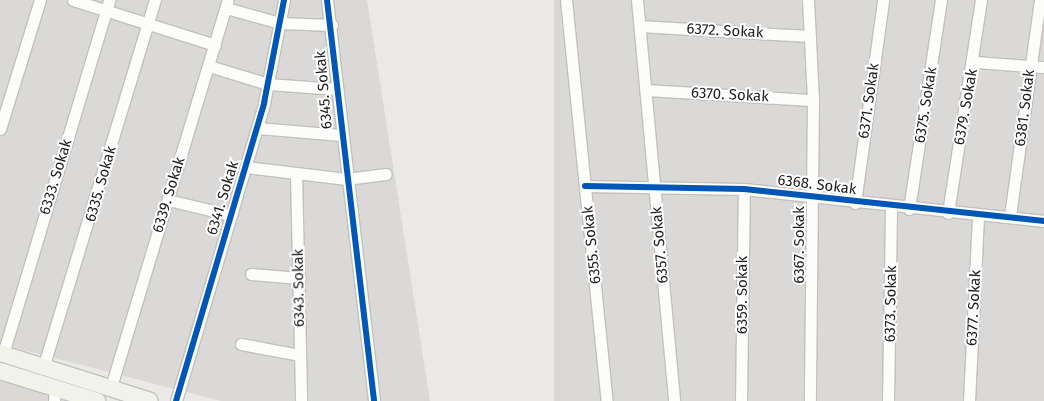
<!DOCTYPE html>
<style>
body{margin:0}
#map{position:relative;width:1044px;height:401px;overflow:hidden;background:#ebe9e6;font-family:"Fira Sans",sans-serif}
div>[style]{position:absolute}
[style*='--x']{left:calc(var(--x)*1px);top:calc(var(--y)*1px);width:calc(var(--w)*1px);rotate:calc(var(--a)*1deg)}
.residential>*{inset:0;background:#dad9d7;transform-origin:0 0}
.roads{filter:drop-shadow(1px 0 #c1c0be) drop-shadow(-1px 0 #c1c0be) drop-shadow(0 1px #c1c0be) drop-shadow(0 -1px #c1c0be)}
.street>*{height:11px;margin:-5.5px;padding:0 5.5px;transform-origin:5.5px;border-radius:5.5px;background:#fcfcfb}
.secondary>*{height:16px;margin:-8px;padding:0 8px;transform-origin:8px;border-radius:8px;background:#f1f2ea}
.cycleway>*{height:6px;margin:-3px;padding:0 3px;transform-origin:3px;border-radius:3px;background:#0057b8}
span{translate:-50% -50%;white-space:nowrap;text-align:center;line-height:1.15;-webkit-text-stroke:4px #fff;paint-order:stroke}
.street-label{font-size:15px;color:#1d1d1d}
</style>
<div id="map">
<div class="residential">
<div style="clip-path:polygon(0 0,367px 0,430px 401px,221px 401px,0 344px)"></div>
<div style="left:554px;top:0;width:490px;height:403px"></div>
<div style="clip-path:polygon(0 381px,66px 399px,66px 401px,0 401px)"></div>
</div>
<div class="roads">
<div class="street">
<div style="--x:73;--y:0;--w:149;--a:17.6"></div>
<div style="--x:327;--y:0;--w:404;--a:83.3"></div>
<div style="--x:566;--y:0;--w:403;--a:84.2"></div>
<div style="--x:637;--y:0;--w:403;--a:84.7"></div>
<div style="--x:808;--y:0;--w:100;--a:87.1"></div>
<div style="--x:813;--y:100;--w:301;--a:90.6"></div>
<div style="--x:226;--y:8;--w:56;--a:15.5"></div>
<div style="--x:280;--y:23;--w:52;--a:2.2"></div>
<div style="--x:640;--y:26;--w:170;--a:3.4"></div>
<div style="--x:974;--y:62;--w:70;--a:4.1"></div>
<div style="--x:209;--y:66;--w:62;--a:17"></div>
<div style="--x:268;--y:84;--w:69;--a:4.1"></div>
<div style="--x:648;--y:90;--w:165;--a:3.5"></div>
<div style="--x:258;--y:128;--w:83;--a:4.8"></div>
<div style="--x:0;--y:129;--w:135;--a:-72.8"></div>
<div style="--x:246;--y:167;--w:101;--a:6.8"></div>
<div style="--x:346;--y:179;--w:40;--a:-7.1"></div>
<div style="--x:296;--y:174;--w:227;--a:88.7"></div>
<div style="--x:585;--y:186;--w:159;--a:1.1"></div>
<div style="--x:744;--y:189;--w:302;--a:6.1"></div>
<div style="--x:168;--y:200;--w:65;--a:13.4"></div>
<div style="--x:855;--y:203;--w:205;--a:-82.1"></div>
<div style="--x:909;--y:209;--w:211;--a:-81.3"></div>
<div style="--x:948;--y:213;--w:216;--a:-81.2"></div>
<div style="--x:1010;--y:216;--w:218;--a:-82.1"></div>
<div style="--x:251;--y:274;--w:49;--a:4.7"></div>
<div style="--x:241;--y:344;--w:60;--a:10.6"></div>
<div style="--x:3;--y:354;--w:370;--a:-73.3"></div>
<div style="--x:43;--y:368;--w:385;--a:-73.1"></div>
<div style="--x:110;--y:390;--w:407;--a:-73.2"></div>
<div style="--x:54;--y:401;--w:13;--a:-86"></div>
<div style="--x:176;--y:401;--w:311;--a:-73.5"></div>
<div style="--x:264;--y:103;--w:105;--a:-79"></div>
<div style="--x:741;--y:401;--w:212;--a:-89.2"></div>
<div style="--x:888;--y:401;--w:194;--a:-89.1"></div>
<div style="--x:969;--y:401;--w:187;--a:-87.2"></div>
</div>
<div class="secondary">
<div style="--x:0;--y:353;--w:157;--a:17.7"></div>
<div style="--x:0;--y:371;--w:102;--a:17.2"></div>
</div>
</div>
<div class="cycleway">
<div style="--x:327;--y:0;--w:404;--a:83.3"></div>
<div style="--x:585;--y:186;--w:159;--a:1.1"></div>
<div style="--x:744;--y:189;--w:302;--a:6.1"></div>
<div style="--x:176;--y:401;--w:311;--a:-73.5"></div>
<div style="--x:264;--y:103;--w:105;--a:-79"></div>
</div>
<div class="street-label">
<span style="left:725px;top:31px;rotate:3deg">6372. Sokak</span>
<span style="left:324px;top:90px;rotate:-95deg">6345. Sokak</span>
<span style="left:730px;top:95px;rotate:3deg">6370. Sokak</span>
<span style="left:869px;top:101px;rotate:-82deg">6371. Sokak</span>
<span style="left:926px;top:105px;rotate:-81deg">6375. Sokak</span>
<span style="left:966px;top:107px;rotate:-80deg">6379. Sokak</span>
<span style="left:1025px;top:108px;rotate:-83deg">6381. Sokak</span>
<span style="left:56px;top:177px;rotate:-73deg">6333. Sokak</span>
<span style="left:101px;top:184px;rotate:-74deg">6335. Sokak</span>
<span style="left:817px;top:185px;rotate:7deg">6368. Sokak</span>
<span style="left:169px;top:195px;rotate:-73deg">6339. Sokak</span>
<span style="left:223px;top:198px;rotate:-73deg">6341. Sokak</span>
<span style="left:592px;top:245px;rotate:-96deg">6355. Sokak</span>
<span style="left:660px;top:245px;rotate:-95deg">6357. Sokak</span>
<span style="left:800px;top:245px;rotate:-90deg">6367. Sokak</span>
<span style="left:299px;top:288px;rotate:-91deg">6343. Sokak</span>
<span style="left:743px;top:295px;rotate:-90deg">6359. Sokak</span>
<span style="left:891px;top:304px;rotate:-89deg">6373. Sokak</span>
<span style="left:974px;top:308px;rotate:-87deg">6377. Sokak</span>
</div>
</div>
